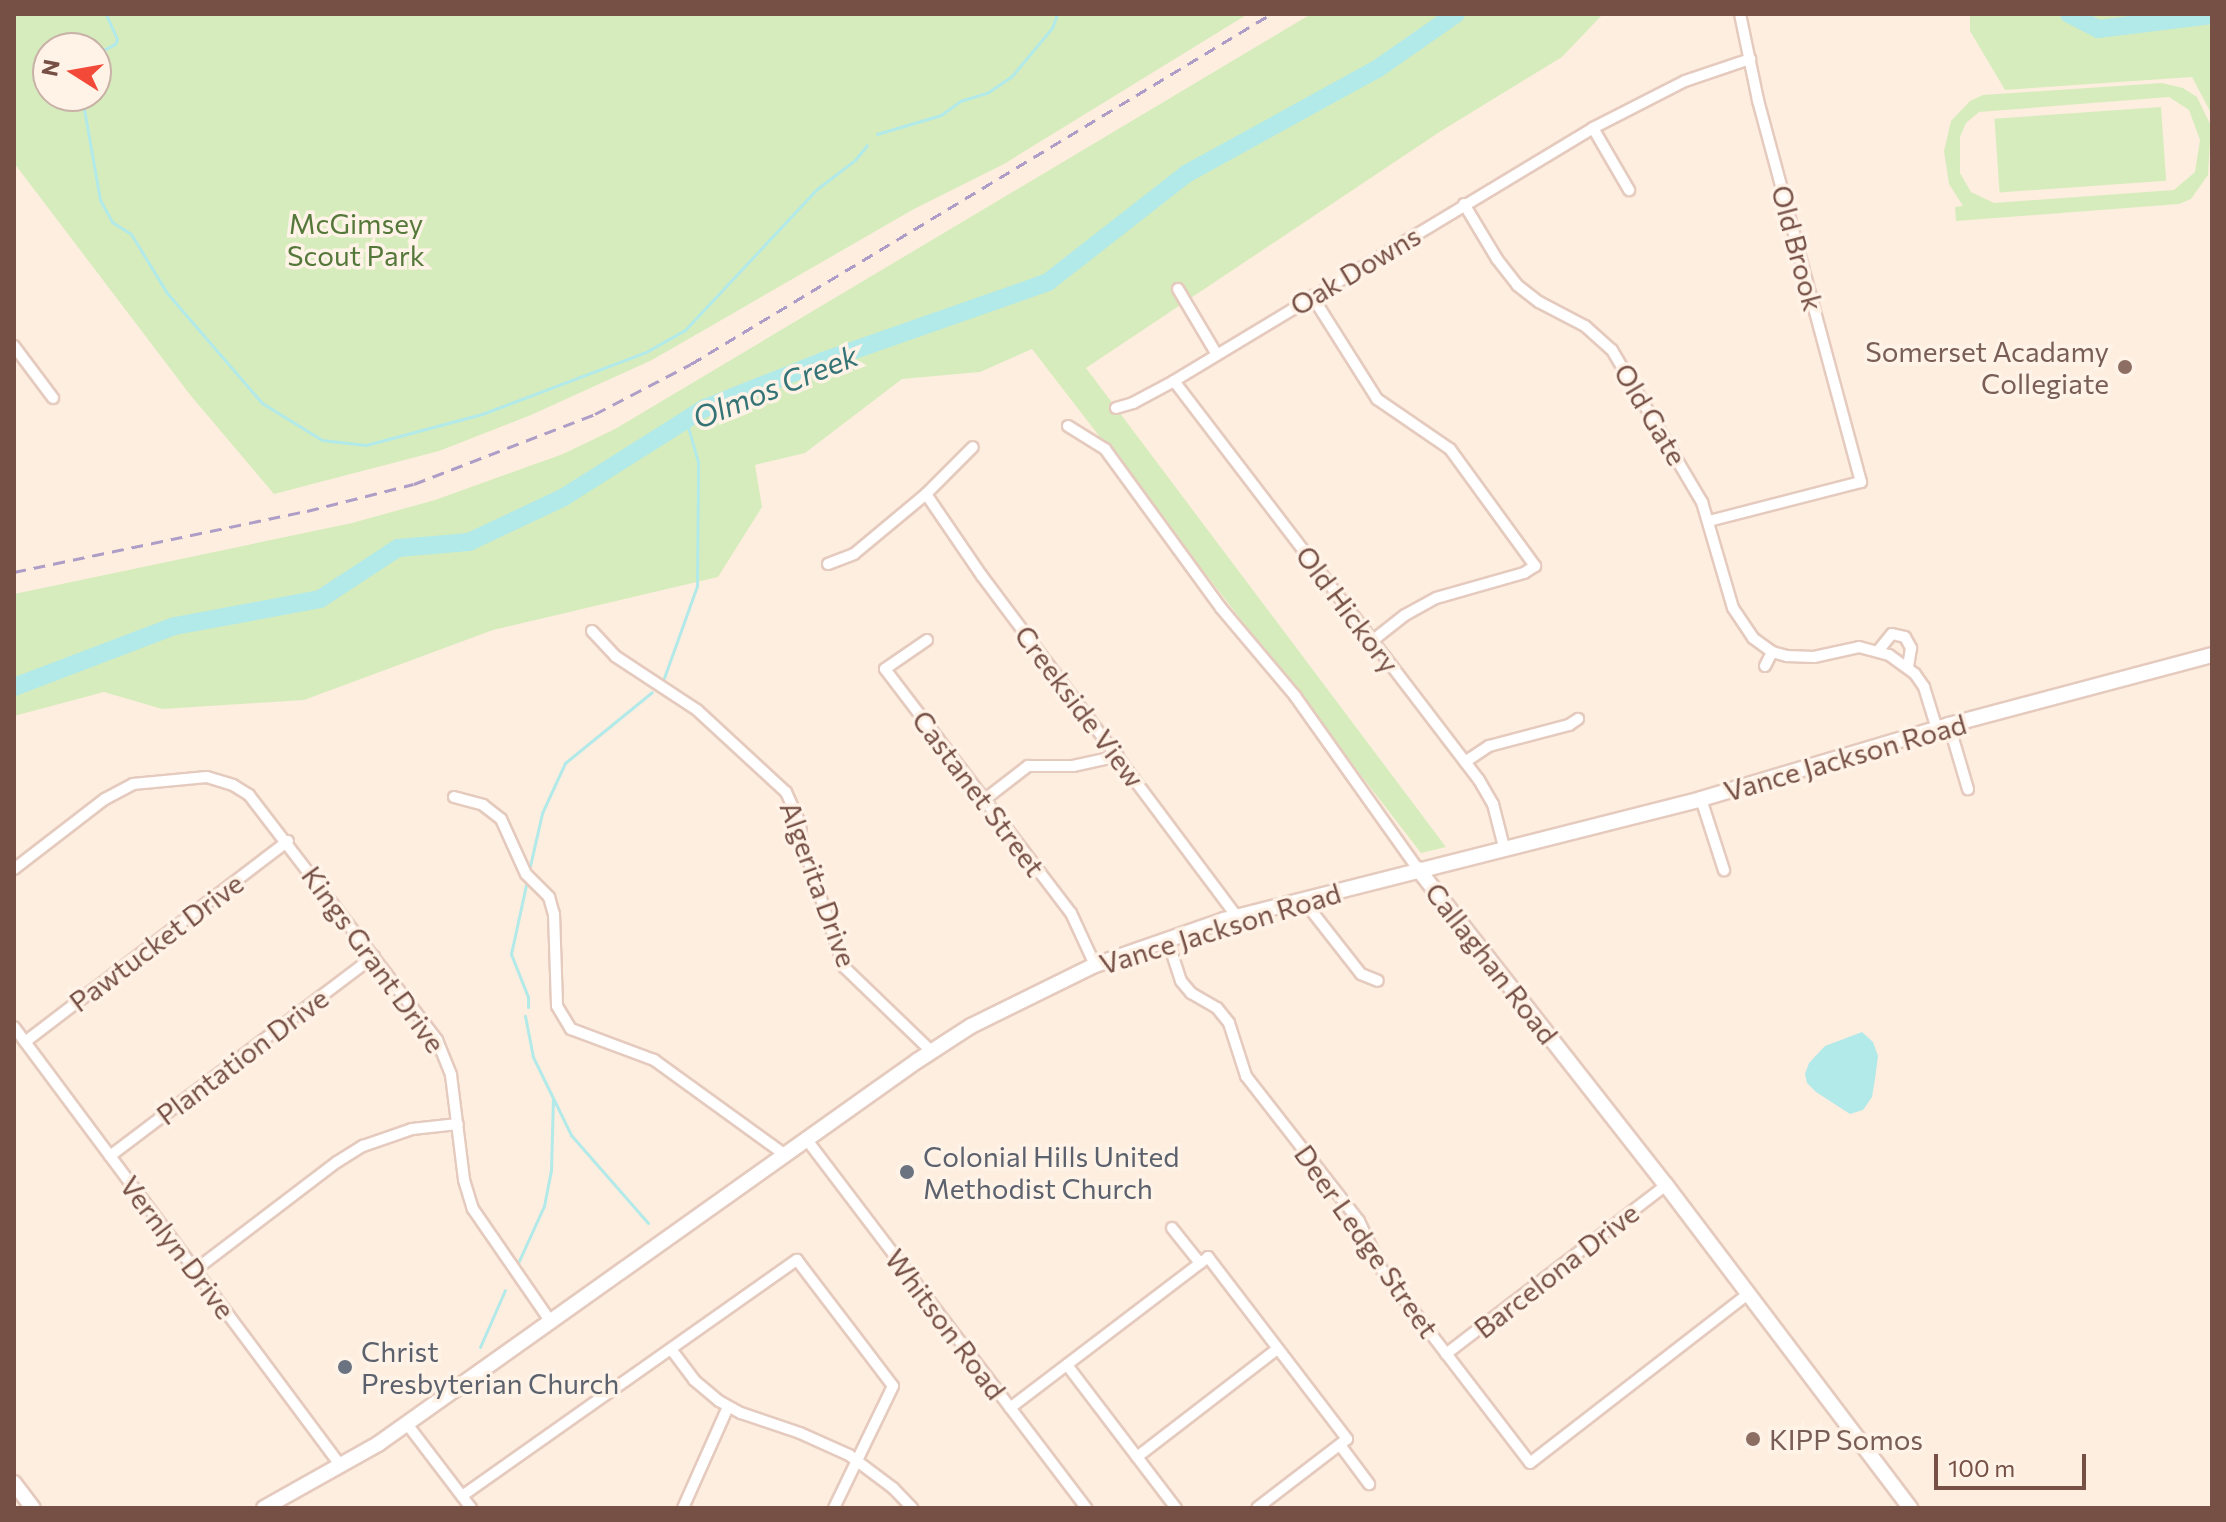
<!DOCTYPE html>
<style>
body{margin:0}
#map{position:relative;width:2226px;height:1522px;overflow:hidden;background:#feeedf;font-family:Commissioner,sans-serif}
div>[style]{position:absolute}
[style*='--x']{left:calc(var(--x)*1px);top:calc(var(--y)*1px);width:calc(var(--w)*1px);rotate:calc(var(--a)*1deg)}
.green>*{inset:0;background:#d7ecbd;transform-origin:0 0}
.water>*{inset:0;background:#b2e9e9}
.stream>*{height:3px;margin:-1.5px;padding:0 1.5px;transform-origin:1.5px;border-radius:1.5px;background:#b2e9e9}
.river>*{height:18px;margin:-9px;padding:0 9px;transform-origin:9px;border-radius:9px;background:#b2e9e9}
.roads{filter:drop-shadow(2px 0 #e5cabe) drop-shadow(-2px 0 #e5cabe) drop-shadow(0 2px #e5cabe) drop-shadow(0 -2px #e5cabe)}
.street>*{height:10px;margin:-5px;padding:0 5px;transform-origin:5px;border-radius:5px;background:#fff}
.secondary>*{height:14px;margin:-7px;padding:0 7px;transform-origin:7px;border-radius:7px;background:#fff}
.rail>*{height:3px;margin-top:-1.5px;transform-origin:0;background:repeating-linear-gradient(90deg,#ae9ec7 0 12px,transparent 0 20px)}
.dots>*{width:22px;height:22px;translate:-50% -50%;box-sizing:border-box;border:4px solid #fff2e7;border-radius:50%}
span{translate:-50% -50%;white-space:nowrap;text-align:center;line-height:1.15;-webkit-text-stroke:7px #fff2e7;paint-order:stroke}
.park-label{font-size:28px;color:#54783a}
.street-label{font-size:28px;color:#765045}
.education-label{font-size:28px;color:#785e54}
.right{translate:-100% -50%;text-align:right}
.left{translate:0 -50%;text-align:left}
.worship-label{font-size:28px;color:#5b616d}
.water-label{font-size:30px;color:#357476;font-style:italic}
.frame{position:absolute;inset:0;border:16px solid #765045;pointer-events:none}
.north{position:absolute;left:32px;top:32px;width:80px;height:80px;box-sizing:border-box;background:#fff2e7;border:2px solid #c8b1a6;border-radius:50%;rotate:281deg;font-size:22px;font-weight:700;line-height:32px;text-align:center;color:#765045}
.north::after{content:'';display:block;margin:auto;width:28px;height:36px;background:#f34939;clip-path:polygon(50% 0,100% 100%,50% 72%,0 100%)}
.scale{position:absolute;left:1934px;top:1454px;width:152px;height:36px;box-sizing:border-box;border:4px solid #765045;border-top:0;padding-left:10px;font-size:24px;line-height:28px;white-space:nowrap;color:#765045;-webkit-text-stroke:6px #fff2e7;paint-order:stroke}
</style>
<div id="map">
<div class="green">
<div style="clip-path:polygon(evenodd,14px 14px,1248px 14px,1004px 164px,914px 209px,652px 360px,531px 415px,439px 451px,274px 494px,191px 396px,14px 163px,14px 14px,48px 48px,96px 48px,96px 96px,48px 96px,48px 48px)"></div>
<div style="clip-path:polygon(1311px 14px,1603px 14px,1562px 57px,1441px 131px,1086px 368px,1446px 847px,1421px 853px,1032px 349px,980px 372px,902px 379px,805px 453px,755px 465px,762px 507px,718px 577px,493px 630px,304px 700px,162px 709px,104px 692px,14px 716px,14px 594px,352px 523px,435px 500px,563px 454px,615px 429px)"></div>
<div style="clip-path:polygon(1970px 14px,2212px 14px,2212px 115px,2192px 77px,2005px 90px,1970px 31px)"></div>
<div style="clip-path:polygon(evenodd,2162px 83px,2183px 88px,2197px 97px,2211px 126px,2208px 175px,2191px 199px,2179px 204px,1956px 221px,1955px 207px,1963px 206px,1949px 184px,1944px 151px,1951px 121px,1970px 101px,1983px 95px,2162px 83px,2169px 97px,2189px 110px,2200px 140px,2195px 172px,2174px 190px,1994px 203px,1971px 192px,1960px 173px,1960px 137px,1966px 123px,1979px 112px,2169px 97px)"></div>
<div style="left:2161px;top:107px;width:74px;height:167px;rotate:86deg"></div>
</div>
<div class="water">
<div style="clip-path:polygon(1862px 1032px,1873px 1042px,1878px 1056px,1875px 1079px,1872px 1097px,1863px 1110px,1850px 1114px,1816px 1092px,1807px 1083px,1805px 1074px,1809px 1063px,1825px 1046px)"></div>
</div>
<div class="stream">
<div style="--x:96;--y:54;--w:21;--a:-28"></div>
<div style="--x:115;--y:44;--w:5;--a:-68"></div>
<div style="--x:117;--y:39;--w:27;--a:-114"></div>
<div style="--x:86;--y:96;--w:13;--a:99"></div>
<div style="--x:84;--y:109;--w:92;--a:80"></div>
<div style="--x:100;--y:200;--w:25;--a:61"></div>
<div style="--x:112;--y:222;--w:22;--a:32"></div>
<div style="--x:131;--y:234;--w:69;--a:58.6"></div>
<div style="--x:167;--y:293;--w:145;--a:49.2"></div>
<div style="--x:262;--y:403;--w:70;--a:31.7"></div>
<div style="--x:322;--y:440;--w:44;--a:6.5"></div>
<div style="--x:366;--y:445;--w:120;--a:-15"></div>
<div style="--x:482;--y:414;--w:175;--a:-20.7"></div>
<div style="--x:646;--y:352;--w:45;--a:-29.4"></div>
<div style="--x:685;--y:330;--w:193;--a:-46.9"></div>
<div style="--x:817;--y:189;--w:48;--a:-37.3"></div>
<div style="--x:855;--y:160;--w:19;--a:-51"></div>
<div style="--x:877;--y:134;--w:67;--a:-16.5"></div>
<div style="--x:941;--y:115;--w:24;--a:-36"></div>
<div style="--x:960;--y:101;--w:28;--a:-17"></div>
<div style="--x:987;--y:93;--w:29;--a:-34"></div>
<div style="--x:1011;--y:77;--w:64;--a:-50.1"></div>
<div style="--x:1052;--y:28;--w:15;--a:-70"></div>
<div style="--x:664;--y:678;--w:98;--a:-70.3"></div>
<div style="--x:697;--y:586;--w:124;--a:-89.5"></div>
<div style="--x:698;--y:462;--w:44;--a:-105.9"></div>
<div style="--x:530;--y:866;--w:54;--a:-77.2"></div>
<div style="--x:542;--y:813;--w:55;--a:-65.3"></div>
<div style="--x:565;--y:763;--w:112;--a:-39.2"></div>
<div style="--x:526;--y:885;--w:71;--a:102.3"></div>
<div style="--x:511;--y:954;--w:46;--a:68.4"></div>
<div style="--x:528;--y:997;--w:10;--a:90"></div>
<div style="--x:554;--y:1100;--w:39;--a:64"></div>
<div style="--x:571;--y:1135;--w:117;--a:48.8"></div>
<div style="--x:518;--y:1263;--w:63;--a:-65.5"></div>
<div style="--x:544;--y:1206;--w:37;--a:-79"></div>
<div style="--x:551;--y:1170;--w:72;--a:-88.4"></div>
<div style="--x:553;--y:1098;--w:46;--a:-116"></div>
<div style="--x:533;--y:1057;--w:42;--a:-101"></div>
<div style="--x:480;--y:1347;--w:62;--a:-66.3"></div>
</div>
<div class="river">
<div style="--x:2069;--y:14;--w:33;--a:27"></div>
<div style="--x:2098;--y:29;--w:115;--a:-7"></div>
<div style="--x:14;--y:687;--w:172;--a:-20.8"></div>
<div style="--x:175;--y:626;--w:147;--a:-10.5"></div>
<div style="--x:320;--y:599;--w:93;--a:-33.2"></div>
<div style="--x:398;--y:548;--w:71;--a:-4.8"></div>
<div style="--x:469;--y:542;--w:105;--a:-25.3"></div>
<div style="--x:564;--y:497;--w:167;--a:-32.3"></div>
<div style="--x:705;--y:408;--w:127;--a:-21.7"></div>
<div style="--x:823;--y:361;--w:238;--a:-19.3"></div>
<div style="--x:1048;--y:282;--w:175;--a:-38"></div>
<div style="--x:1186;--y:174;--w:218;--a:-28.8"></div>
<div style="--x:1377;--y:69;--w:96;--a:-34.8"></div>
</div>
<div class="roads">
<div class="street">
<div style="--x:1593;--y:128;--w:72;--a:59.9"></div>
<div style="--x:1464;--y:204;--w:64;--a:59"></div>
<div style="--x:1497;--y:259;--w:33;--a:52"></div>
<div style="--x:1517;--y:285;--w:28;--a:38"></div>
<div style="--x:1539;--y:302;--w:52;--a:27.6"></div>
<div style="--x:1585;--y:326;--w:36;--a:42"></div>
<div style="--x:1612;--y:350;--w:177;--a:59.4"></div>
<div style="--x:1702;--y:502;--w:110;--a:73.7"></div>
<div style="--x:1733;--y:608;--w:36;--a:56"></div>
<div style="--x:1753;--y:638;--w:24;--a:36"></div>
<div style="--x:1772;--y:652;--w:16;--a:15"></div>
<div style="--x:1787;--y:656;--w:27;--a:2"></div>
<div style="--x:1814;--y:657;--w:46;--a:-12.5"></div>
<div style="--x:1859;--y:647;--w:31;--a:15"></div>
<div style="--x:1889;--y:655;--w:32;--a:36"></div>
<div style="--x:1915;--y:674;--w:16;--a:55"></div>
<div style="--x:1924;--y:687;--w:44;--a:72.8"></div>
<div style="--x:1178;--y:289;--w:74;--a:59.3"></div>
<div style="--x:1312;--y:296;--w:122;--a:57.7"></div>
<div style="--x:1377;--y:399;--w:88;--a:34.4"></div>
<div style="--x:1450;--y:449;--w:145;--a:54"></div>
<div style="--x:1535;--y:566;--w:13;--a:148"></div>
<div style="--x:1524;--y:573;--w:91;--a:164.1"></div>
<div style="--x:1436;--y:598;--w:35;--a:151"></div>
<div style="--x:1405;--y:615;--w:42;--a:141.8"></div>
<div style="--x:14;--y:346;--w:65;--a:53.1"></div>
<div style="--x:1174;--y:381;--w:502;--a:52.61"></div>
<div style="--x:1479;--y:780;--w:28;--a:60"></div>
<div style="--x:1493;--y:804;--w:44;--a:75.7"></div>
<div style="--x:1116;--y:408;--w:18;--a:-16"></div>
<div style="--x:1133;--y:403;--w:47;--a:-28.2"></div>
<div style="--x:1174;--y:381;--w:489;--a:-31.1"></div>
<div style="--x:1593;--y:128;--w:103;--a:-27.1"></div>
<div style="--x:1685;--y:81;--w:69;--a:-18.7"></div>
<div style="--x:1068;--y:426;--w:44;--a:31.9"></div>
<div style="--x:1105;--y:449;--w:197;--a:53.9"></div>
<div style="--x:1221;--y:608;--w:115;--a:49.9"></div>
<div style="--x:1295;--y:696;--w:212;--a:54.6"></div>
<div style="--x:926;--y:494;--w:99;--a:55.7"></div>
<div style="--x:982;--y:576;--w:426;--a:53.2"></div>
<div style="--x:1709;--y:521;--w:157;--a:-14.4"></div>
<div style="--x:1861;--y:482;--w:396;--a:-105.1"></div>
<div style="--x:1758;--y:100;--w:88;--a:-101.8"></div>
<div style="--x:828;--y:564;--w:28;--a:-21"></div>
<div style="--x:854;--y:554;--w:94;--a:-39.8"></div>
<div style="--x:926;--y:494;--w:66;--a:-45"></div>
<div style="--x:592;--y:631;--w:34;--a:47"></div>
<div style="--x:615;--y:656;--w:98;--a:33.4"></div>
<div style="--x:697;--y:710;--w:121;--a:42.7"></div>
<div style="--x:786;--y:792;--w:35;--a:66"></div>
<div style="--x:800;--y:824;--w:18;--a:84"></div>
<div style="--x:802;--y:842;--w:132;--a:71.4"></div>
<div style="--x:844;--y:967;--w:122;--a:44"></div>
<div style="--x:927;--y:640;--w:51;--a:145.4"></div>
<div style="--x:885;--y:669;--w:307;--a:52.7"></div>
<div style="--x:1071;--y:913;--w:57;--a:65.2"></div>
<div style="--x:1878;--y:651;--w:22;--a:-51"></div>
<div style="--x:1892;--y:634;--w:13;--a:13"></div>
<div style="--x:1905;--y:637;--w:13;--a:61"></div>
<div style="--x:1911;--y:648;--w:20;--a:99"></div>
<div style="--x:1765;--y:666;--w:16;--a:-63"></div>
<div style="--x:1949;--y:725;--w:67;--a:73.5"></div>
<div style="--x:1465;--y:762;--w:29;--a:-34"></div>
<div style="--x:1489;--y:746;--w:83;--a:-14.7"></div>
<div style="--x:1569;--y:725;--w:11;--a:-34"></div>
<div style="--x:454;--y:797;--w:30;--a:15"></div>
<div style="--x:483;--y:805;--w:23;--a:38"></div>
<div style="--x:501;--y:819;--w:60;--a:65.6"></div>
<div style="--x:526;--y:874;--w:33;--a:45"></div>
<div style="--x:549;--y:897;--w:18;--a:74"></div>
<div style="--x:554;--y:914;--w:92;--a:88.1"></div>
<div style="--x:557;--y:1006;--w:27;--a:59"></div>
<div style="--x:571;--y:1029;--w:89;--a:20.5"></div>
<div style="--x:654;--y:1060;--w:162;--a:35.9"></div>
<div style="--x:1701;--y:799;--w:75;--a:72.1"></div>
<div style="--x:984;--y:800;--w:56;--a:-37.7"></div>
<div style="--x:1028;--y:766;--w:45;--a:0"></div>
<div style="--x:1073;--y:766;--w:46;--a:-12.5"></div>
<div style="--x:14;--y:869;--w:115;--a:-37.6"></div>
<div style="--x:105;--y:799;--w:32;--a:-28"></div>
<div style="--x:133;--y:784;--w:74;--a:-5.4"></div>
<div style="--x:207;--y:777;--w:27;--a:17"></div>
<div style="--x:233;--y:785;--w:19;--a:32"></div>
<div style="--x:249;--y:795;--w:309;--a:52.5"></div>
<div style="--x:437;--y:1040;--w:38;--a:68"></div>
<div style="--x:451;--y:1075;--w:106;--a:82.9"></div>
<div style="--x:464;--y:1180;--w:30;--a:73"></div>
<div style="--x:473;--y:1209;--w:137;--a:55.4"></div>
<div style="--x:1303;--y:900;--w:94;--a:51.9"></div>
<div style="--x:1361;--y:974;--w:18;--a:22"></div>
<div style="--x:1167;--y:938;--w:45;--a:72"></div>
<div style="--x:1181;--y:981;--w:16;--a:50"></div>
<div style="--x:1191;--y:993;--w:30;--a:30"></div>
<div style="--x:1217;--y:1008;--w:19;--a:51"></div>
<div style="--x:1229;--y:1023;--w:56;--a:72.2"></div>
<div style="--x:1246;--y:1076;--w:184;--a:52.1"></div>
<div style="--x:1359;--y:1221;--w:54;--a:64.9"></div>
<div style="--x:1382;--y:1270;--w:243;--a:52.5"></div>
<div style="--x:1530;--y:1463;--w:276;--a:-37.8"></div>
<div style="--x:14;--y:1027;--w:547;--a:53.32"></div>
<div style="--x:25;--y:1042;--w:331;--a:-37.4"></div>
<div style="--x:807;--y:1140;--w:462;--a:52.8"></div>
<div style="--x:110;--y:1156;--w:331;--a:-37.1"></div>
<div style="--x:1172;--y:1228;--w:45;--a:51.3"></div>
<div style="--x:195;--y:1270;--w:178;--a:-37.3"></div>
<div style="--x:337;--y:1162;--w:31;--a:-32"></div>
<div style="--x:363;--y:1146;--w:52;--a:-19.1"></div>
<div style="--x:412;--y:1129;--w:46;--a:-6.2"></div>
<div style="--x:671;--y:1349;--w:39;--a:53"></div>
<div style="--x:694;--y:1380;--w:33;--a:40"></div>
<div style="--x:719;--y:1401;--w:25;--a:29"></div>
<div style="--x:741;--y:1413;--w:62;--a:18.7"></div>
<div style="--x:800;--y:1433;--w:54;--a:24.2"></div>
<div style="--x:849;--y:1455;--w:55;--a:36.9"></div>
<div style="--x:893;--y:1488;--w:28;--a:46"></div>
<div style="--x:1446;--y:1354;--w:277;--a:-37.5"></div>
<div style="--x:1067;--y:1365;--w:180;--a:52.7"></div>
<div style="--x:1010;--y:1408;--w:249;--a:-37.3"></div>
<div style="--x:1208;--y:1257;--w:229;--a:52.6"></div>
<div style="--x:1347;--y:1439;--w:113;--a:142.5"></div>
<div style="--x:407;--y:1424;--w:106;--a:52.7"></div>
<div style="--x:1340;--y:1445;--w:49;--a:53.4"></div>
<div style="--x:1137;--y:1457;--w:177;--a:-37.6"></div>
<div style="--x:462;--y:1496;--w:410;--a:-35.2"></div>
<div style="--x:797;--y:1260;--w:158;--a:52.7"></div>
<div style="--x:893;--y:1386;--w:136;--a:115.8"></div>
<div style="--x:683;--y:1508;--w:111;--a:-66"></div>
</div>
<div class="secondary">
<div style="--x:1418;--y:869;--w:402;--a:51.9"></div>
<div style="--x:1666;--y:1185;--w:405;--a:52.9"></div>
<div style="--x:14;--y:1483;--w:31;--a:53"></div>
<div style="--x:264;--y:1508;--w:131;--a:-29.3"></div>
<div style="--x:378;--y:1444;--w:661;--a:-35.4"></div>
<div style="--x:917;--y:1061;--w:64;--a:-32.9"></div>
<div style="--x:971;--y:1026;--w:138;--a:-26.2"></div>
<div style="--x:1095;--y:965;--w:137;--a:-19.2"></div>
<div style="--x:1224;--y:920;--w:492;--a:-14.2"></div>
<div style="--x:1701;--y:799;--w:259;--a:-16.6"></div>
<div style="--x:1949;--y:725;--w:272;--a:-14.9"></div>
</div>
</div>
<div class="rail">
<div style="--x:14;--y:572;--w:299;--a:-11.8"></div>
<div style="--x:307;--y:511;--w:110;--a:-14.2"></div>
<div style="--x:414;--y:484;--w:194;--a:-21.1"></div>
<div style="--x:595;--y:414;--w:108;--a:-27.5"></div>
<div style="--x:691;--y:364;--w:677;--a:-31.11"></div>
</div>
<div class="dots">
<div style="left:2125px;top:367px;background:#8d6e63"></div>
<div style="left:907px;top:1172px;background:#6b7280"></div>
<div style="left:345px;top:1367px;background:#6b7280"></div>
<div style="left:1753px;top:1439px;background:#8d6e63"></div>
</div>
<div class="park-label">
<span style="left:356px;top:239px">McGimsey<br>Scout Park</span>
</div>
<div class="street-label">
<span style="left:1798px;top:248px;rotate:75deg">Old Brook</span>
<span style="left:1355px;top:270px;rotate:-31deg">Oak Downs</span>
<span style="left:1651px;top:414px;rotate:59deg">Old Gate</span>
<span style="left:1348px;top:609px;rotate:53deg">Old Hickory</span>
<span style="left:1080px;top:706px;rotate:53deg">Creekside View</span>
<span style="left:1845px;top:757px;rotate:-16deg">Vance Jackson Road</span>
<span style="left:979px;top:793px;rotate:53deg">Castanet Street</span>
<span style="left:819px;top:884px;rotate:70deg">Algerita Drive</span>
<span style="left:1220px;top:928px;rotate:-17deg">Vance Jackson Road</span>
<span style="left:156px;top:942px;rotate:-37deg">Pawtucket Drive</span>
<span style="left:374px;top:959px;rotate:54deg">Kings Grant Drive</span>
<span style="left:1492px;top:963px;rotate:52deg">Callaghan Road</span>
<span style="left:242px;top:1056px;rotate:-37deg">Plantation Drive</span>
<span style="left:1367px;top:1241px;rotate:55deg">Deer Ledge Street</span>
<span style="left:178px;top:1247px;rotate:53deg">Vernlyn Drive</span>
<span style="left:1556px;top:1270px;rotate:-38deg">Barcelona Drive</span>
<span style="left:946px;top:1324px;rotate:53deg">Whitson Road</span>
</div>
<div class="education-label">
<span class="right" style="left:2109px;top:367px">Somerset Acadamy<br>Collegiate</span>
<span class="left" style="left:1769px;top:1439px">KIPP Somos</span>
</div>
<div class="worship-label">
<span class="left" style="left:923px;top:1172px">Colonial Hills United<br>Methodist Church</span>
<span class="left" style="left:361px;top:1367px">Christ<br>Presbyterian Church</span>
</div>
<div class="water-label">
<span style="left:775px;top:386px;rotate:-22deg">Olmos Creek</span>
</div>
<div class="frame"></div>
<div class="north">N</div>
<div class="scale">100 m</div>
</div>
